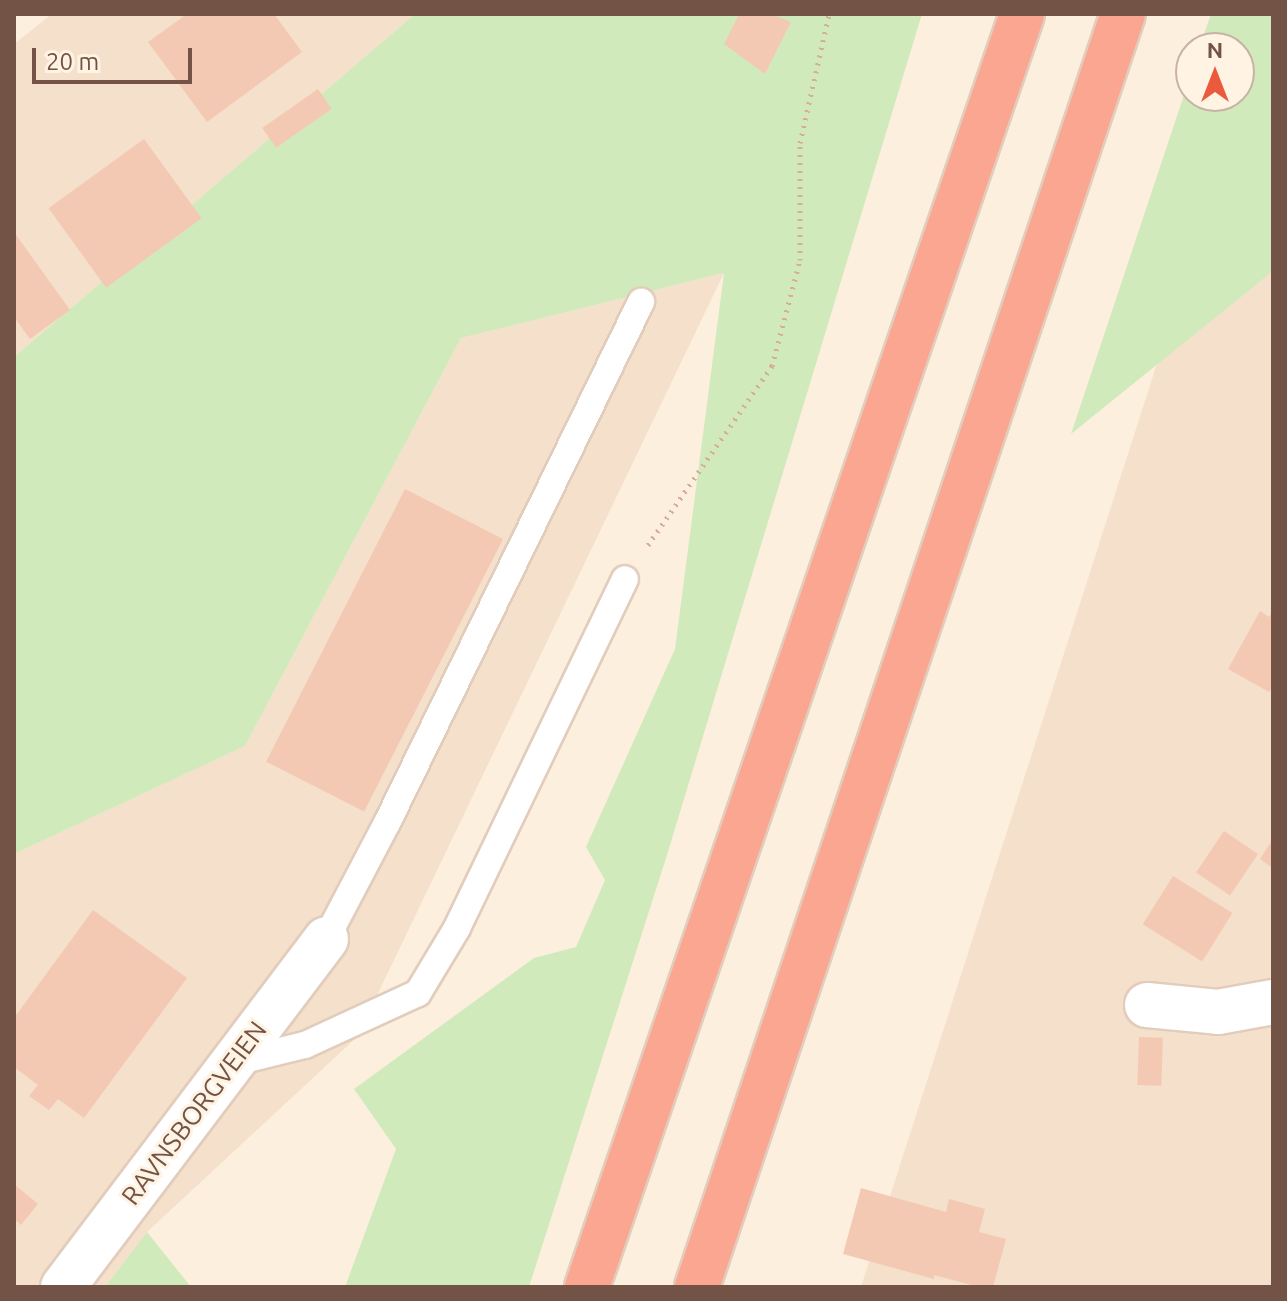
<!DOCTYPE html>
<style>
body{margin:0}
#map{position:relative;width:1287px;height:1301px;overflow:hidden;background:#fdefdd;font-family:Ubuntu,sans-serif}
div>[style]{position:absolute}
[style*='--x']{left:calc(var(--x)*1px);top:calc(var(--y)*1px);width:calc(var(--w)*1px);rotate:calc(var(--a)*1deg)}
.residential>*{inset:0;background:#f4e0cb}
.green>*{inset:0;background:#d1eabc}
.building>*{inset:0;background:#f3c9b4;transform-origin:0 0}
.path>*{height:5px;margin-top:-2.5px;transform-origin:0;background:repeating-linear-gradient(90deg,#d7ad98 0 2px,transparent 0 8px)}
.roads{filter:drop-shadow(2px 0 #e2ccbc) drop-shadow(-2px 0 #e2ccbc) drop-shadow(0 2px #e2ccbc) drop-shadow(0 -2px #e2ccbc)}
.lane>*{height:26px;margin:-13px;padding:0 13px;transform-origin:13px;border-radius:13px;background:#fff}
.street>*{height:44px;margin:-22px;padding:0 22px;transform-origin:22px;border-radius:22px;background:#fff}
.highway>*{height:44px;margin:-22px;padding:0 22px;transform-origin:22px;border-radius:22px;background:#faa691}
span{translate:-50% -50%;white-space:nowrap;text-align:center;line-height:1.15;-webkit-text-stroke:6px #fff3e4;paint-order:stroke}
.street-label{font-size:26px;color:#735345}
.frame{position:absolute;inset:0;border:16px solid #735345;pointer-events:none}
.north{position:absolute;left:1175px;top:32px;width:80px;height:80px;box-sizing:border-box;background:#fff3e4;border:2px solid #c7b3a4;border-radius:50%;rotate:0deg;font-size:22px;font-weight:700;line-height:32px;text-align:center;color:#735345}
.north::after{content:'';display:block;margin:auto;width:28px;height:36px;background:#ec5a3d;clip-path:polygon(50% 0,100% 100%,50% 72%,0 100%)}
.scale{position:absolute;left:32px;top:48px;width:160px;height:36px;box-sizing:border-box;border:4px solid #735345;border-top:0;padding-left:10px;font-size:24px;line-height:28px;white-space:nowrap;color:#735345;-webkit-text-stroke:6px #fff3e4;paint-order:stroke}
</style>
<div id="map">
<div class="residential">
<div style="clip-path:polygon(52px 14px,415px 14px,14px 357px,14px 44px)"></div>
<div style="clip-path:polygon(1269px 14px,1273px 14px,1273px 1287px,861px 1287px)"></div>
<div style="clip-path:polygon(724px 273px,357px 1037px,147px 1232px,105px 1287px,14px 1287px,14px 854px,245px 746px,461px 338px)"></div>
</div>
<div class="green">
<div style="clip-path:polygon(415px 14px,922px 14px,667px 855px,529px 1287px,345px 1287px,396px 1149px,354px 1089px,534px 958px,576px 947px,605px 880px,586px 847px,675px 649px,724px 273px,461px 338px,245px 746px,14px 854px,14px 357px)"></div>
<div style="clip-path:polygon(1211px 14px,1273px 14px,1273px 271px,1071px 434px,1191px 74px,1191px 96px,1239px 96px,1239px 48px,1199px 48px)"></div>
<div style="clip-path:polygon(147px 1232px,191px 1287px,105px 1287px)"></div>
</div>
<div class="building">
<div style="clip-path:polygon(187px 14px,274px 14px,302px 52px,207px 122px,148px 42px)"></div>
<div style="clip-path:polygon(739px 14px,771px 14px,791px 22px,765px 74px,724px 44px)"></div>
<div style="left:318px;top:89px;width:24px;height:68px;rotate:55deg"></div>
<div style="left:144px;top:139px;width:98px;height:118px;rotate:54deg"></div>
<div style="clip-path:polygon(14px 232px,70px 310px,30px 339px,14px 317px)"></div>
<div style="left:405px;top:489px;width:110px;height:306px;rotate:27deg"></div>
<div style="clip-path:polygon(1273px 610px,1273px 686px,1269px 692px,1228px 669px,1260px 611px,1269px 617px)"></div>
<div style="left:1224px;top:831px;width:41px;height:50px;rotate:34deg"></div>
<div style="clip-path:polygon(1273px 839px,1273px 868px,1260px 859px)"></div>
<div style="left:1173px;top:876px;width:70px;height:57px;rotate:32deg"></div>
<div style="clip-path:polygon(93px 910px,187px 978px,84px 1118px,58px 1099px,49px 1110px,29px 1096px,38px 1085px,14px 1067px,14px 1018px)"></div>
<div style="left:1139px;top:1037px;width:24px;height:48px;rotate:2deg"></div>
<div style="clip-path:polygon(14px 1184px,38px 1204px,21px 1225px,14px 1219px)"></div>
<div style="clip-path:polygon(861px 1188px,946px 1212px,949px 1199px,985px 1209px,979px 1232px,1006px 1239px,993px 1287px,979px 1287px,934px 1275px,934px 1279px,843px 1254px)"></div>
</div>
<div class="path">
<div style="--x:648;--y:545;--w:218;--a:-55.3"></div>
<div style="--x:772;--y:366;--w:110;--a:-75.2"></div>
<div style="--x:800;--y:260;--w:117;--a:-90"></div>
<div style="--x:800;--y:143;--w:132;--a:-77.3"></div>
</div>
<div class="roads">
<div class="lane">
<div style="--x:326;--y:939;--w:131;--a:-62.3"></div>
<div style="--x:387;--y:823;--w:580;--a:-64.01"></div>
<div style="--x:232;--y:1063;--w:75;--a:-13.9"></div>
<div style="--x:305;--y:1045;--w:124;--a:-24.7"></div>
<div style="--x:418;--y:993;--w:76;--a:-59"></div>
<div style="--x:457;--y:928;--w:387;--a:-64.3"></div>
</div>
<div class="street">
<div style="--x:1147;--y:1005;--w:71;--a:5.6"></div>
<div style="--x:1218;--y:1012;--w:56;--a:-10.3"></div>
<div style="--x:63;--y:1287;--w:436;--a:-52.9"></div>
</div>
<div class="highway">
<div style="--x:587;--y:1287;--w:1345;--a:-71.13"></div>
<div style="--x:697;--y:1287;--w:1342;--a:-71.5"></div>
</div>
</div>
<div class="street-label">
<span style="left:194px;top:1113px;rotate:-53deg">RAVNSBORGVEIEN</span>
</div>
<div class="frame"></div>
<div class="north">N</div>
<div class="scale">20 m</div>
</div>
